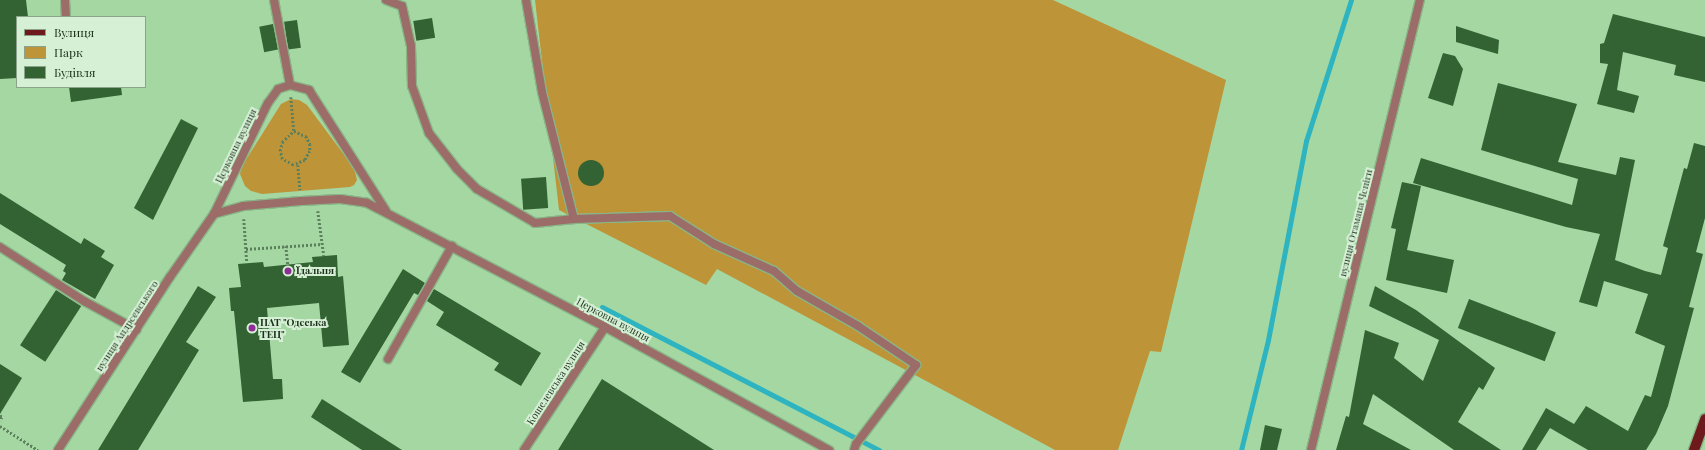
<!DOCTYPE html>
<meta charset="utf-8">
<style>
body{margin:0}
#map{position:relative;width:1705px;height:450px;overflow:hidden;background:#a4d7a2;font-family:"Playfair Display",serif}
div>[style]{position:absolute}
[style*='--x']{left:calc(var(--x)*1px);top:calc(var(--y)*1px);width:calc(var(--w)*1px);rotate:calc(var(--a)*1deg)}
.green>*{inset:0;background:#be9438}
.stream>*{height:5px;margin:-2.5px;padding:0 2.5px;transform-origin:2.5px;border-radius:2.5px;background:#2eb4c0}
.building>*{inset:0;background:#336233;transform-origin:0 0}
.round{border-radius:50%}
.path>*{height:2.5px;margin-top:-1.25px;transform-origin:0;background:repeating-linear-gradient(90deg,#5d805c 0 2px,transparent 0 4px)}
.roads{filter:drop-shadow(1px 0 #89b587) drop-shadow(-1px 0 #89b587) drop-shadow(0 1px #89b587) drop-shadow(0 -1px #89b587)}
.lane>*{height:8px;margin:-4px;padding:0 4px;transform-origin:4px;border-radius:4px;background:#9c6c69}
.street>*{height:8px;margin:-4px;padding:0 4px;transform-origin:4px;border-radius:4px;background:#9c6c69}
.primary>*{height:10px;margin:-5px;padding:0 5px;transform-origin:5px;border-radius:5px;background:#6e1a1d}
.dots>*{width:11px;height:11px;translate:-50% -50%;box-sizing:border-box;border:2px solid #d6f0d5;border-radius:50%}
span{translate:-50% -50%;white-space:nowrap;text-align:center;line-height:1.15;-webkit-text-stroke:4px #d6f0d5;paint-order:stroke}
.street-label{font-size:10px;color:#1b2f1b}
.poi-label{font-size:10px;color:#1b2f1b;font-weight:700}
.left{translate:0 -50%;text-align:left}
.legend{position:absolute;left:16px;top:16px;width:130px;height:72px;box-sizing:border-box;background:#d6f0d5;border:1px solid #8ba38b;margin:0;padding:5px 7px;list-style:none;font-size:12px;color:#1b2f1b}
.legend li{display:flex;align-items:center;gap:8px;height:20px}
.legend b{width:20px;border:1px solid #8ba38b}
</style>
<div id="map">
<div class="green">
<div style="clip-path:polygon(535px 0,1053px 0,1226px 80px,1161px 352px,1150px 351px,1118px 450px,1055px 450px,717px 269px,706px 285px,559px 210px)"></div>
<div style="clip-path:polygon(291px 99px,299px 100px,307px 105px,354px 168px,357px 180px,354px 185px,350px 187px,262px 194px,251px 191px,245px 186px,240px 174px,242px 166px,281px 104px)"></div>
</div>
<div class="stream">
<div style="--x:602;--y:307;--w:312;--a:27.3"></div>
<div style="--x:1241;--y:450;--w:113;--a:-76.2"></div>
<div style="--x:1268;--y:340;--w:203;--a:-79.2"></div>
<div style="--x:1306;--y:141;--w:148;--a:-72.3"></div>
</div>
<div class="building">
<div style="clip-path:polygon(0 0,26px 0,28px 17px,17px 17px,17px 78px,0 79px)"></div>
<div style="clip-path:polygon(1613px 14px,1705px 37px,1705px 82px,1674px 75px,1676px 65px,1623px 52px,1617px 90px,1639px 96px,1634px 113px,1597px 104px,1608px 64px,1600px 63px,1600px 44px,1604px 43px)"></div>
<div style="left:432px;top:18px;width:20px;height:19px;rotate:81deg"></div>
<div style="left:297px;top:20px;width:28px;height:13px;rotate:82deg"></div>
<div style="left:273px;top:24px;width:26px;height:14px;rotate:79deg"></div>
<div style="clip-path:polygon(1456px 26px,1499px 40px,1498px 54px,1456px 42px)"></div>
<div style="clip-path:polygon(1443px 53px,1455px 56px,1463px 69px,1453px 106px,1428px 98px)"></div>
<div style="clip-path:polygon(1498px 83px,1577px 104px,1558px 162px,1616px 175px,1620px 157px,1635px 160px,1615px 260px,1645px 271px,1661px 275px,1668px 248px,1663px 246px,1684px 168px,1687px 169px,1694px 143px,1705px 146px,1705px 218px,1696px 252px,1703px 254px,1689px 307px,1694px 308px,1668px 406px,1656px 434px,1646px 450px,1588px 450px,1550px 428px,1536px 450px,1522px 450px,1546px 408px,1574px 424px,1586px 406px,1628px 431px,1645px 395px,1651px 397px,1665px 346px,1635px 333px,1648px 294px,1604px 281px,1597px 307px,1579px 302px,1600px 234px,1566px 227px,1413px 183px,1421px 158px,1572px 205px,1578px 179px,1481px 150px)"></div>
<div style="clip-path:polygon(69px 87px,121px 87px,122px 95px,71px 102px)"></div>
<div style="clip-path:polygon(181px 119px,198px 128px,153px 220px,134px 208px)"></div>
<div class="round" style="left:578px;top:160px;width:26px;height:26px"></div>
<div style="left:546px;top:177px;width:31px;height:25px;rotate:86deg"></div>
<div style="clip-path:polygon(1402px 182px,1421px 186px,1407px 250px,1454px 260px,1447px 293px,1386px 280px,1396px 229px,1391px 228px)"></div>
<div style="clip-path:polygon(0 193px,81px 244px,84px 238px,105px 251px,101px 257px,114px 265px,95px 299px,62px 280px,66px 273px,63px 271px,66px 265px,0 224px)"></div>
<div style="clip-path:polygon(337px 255px,338px 277px,343px 276px,349px 345px,323px 347px,319px 303px,267px 308px,273px 379px,282px 379px,283px 399px,243px 402px,234px 311px,231px 311px,229px 288px,241px 287px,238px 264px,263px 262px,264px 267px,313px 262px,312px 257px)"></div>
<div style="clip-path:polygon(403px 269px,425px 283px,418px 295px,414px 293px,360px 383px,341px 372px)"></div>
<div style="clip-path:polygon(198px 286px,216px 297px,186px 342px,199px 350px,138px 450px,98px 450px)"></div>
<div style="clip-path:polygon(1375px 286px,1416px 310px,1495px 368px,1483px 390px,1479px 387px,1458px 422px,1501px 450px,1454px 450px,1373px 394px,1363px 424px,1411px 450px,1336px 450px,1346px 416px,1349px 417px,1365px 330px,1399px 343px,1394px 358px,1423px 381px,1439px 340px,1369px 306px)"></div>
<div style="clip-path:polygon(434px 289px,541px 353px,521px 386px,494px 370px,499px 363px,436px 325px,444px 312px,427px 301px)"></div>
<div style="left:56px;top:290px;width:30px;height:66px;rotate:33deg"></div>
<div style="left:1469px;top:299px;width:93px;height:31px;rotate:21deg"></div>
<div style="clip-path:polygon(0 364px,22px 378px,0 414px)"></div>
<div style="clip-path:polygon(602px 379px,714px 450px,558px 450px)"></div>
<div style="clip-path:polygon(322px 399px,402px 450px,362px 450px,311px 417px)"></div>
<div style="clip-path:polygon(1265px 425px,1282px 429px,1277px 450px,1260px 450px)"></div>
</div>
<div class="path">
<div style="--x:291;--y:97;--w:34;--a:85"></div>
<div style="--x:294;--y:131;--w:13;--a:23"></div>
<div style="--x:306;--y:136;--w:9;--a:63"></div>
<div style="--x:310;--y:144;--w:7;--a:90"></div>
<div style="--x:310;--y:151;--w:10;--a:119"></div>
<div style="--x:305;--y:160;--w:13;--a:157"></div>
<div style="--x:293;--y:165;--w:13;--a:-151"></div>
<div style="--x:282;--y:159;--w:8;--a:-104"></div>
<div style="--x:280;--y:151;--w:9;--a:-77"></div>
<div style="--x:282;--y:142;--w:16;--a:-43"></div>
<div style="--x:298;--y:165;--w:25;--a:85"></div>
<div style="--x:318;--y:211;--w:45;--a:82.4"></div>
<div style="--x:244;--y:219;--w:44;--a:86.1"></div>
<div style="--x:286;--y:246;--w:19;--a:84"></div>
<div style="--x:246;--y:249;--w:76;--a:-3.8"></div>
<div style="--x:0;--y:415;--w:3;--a:45"></div>
<div style="--x:2;--y:417;--w:4;--a:117"></div>
<div style="--x:0;--y:426;--w:45;--a:32.3"></div>
</div>
<div class="roads">
<div class="lane">
<div style="--x:65;--y:0;--w:17;--a:87"></div>
<div style="--x:274;--y:0;--w:86;--a:79.3"></div>
<div style="--x:386;--y:0;--w:17;--a:21"></div>
<div style="--x:402;--y:6;--w:41;--a:77.3"></div>
<div style="--x:411;--y:46;--w:40;--a:88.6"></div>
<div style="--x:412;--y:86;--w:50;--a:70.1"></div>
<div style="--x:429;--y:133;--w:46;--a:52.1"></div>
<div style="--x:457;--y:169;--w:28;--a:45"></div>
<div style="--x:477;--y:189;--w:67;--a:30.4"></div>
<div style="--x:535;--y:223;--w:39;--a:-6"></div>
<div style="--x:526;--y:0;--w:93;--a:80.1"></div>
<div style="--x:542;--y:92;--w:131;--a:75.9"></div>
<div style="--x:574;--y:219;--w:96;--a:-1.8"></div>
<div style="--x:670;--y:216;--w:52;--a:32.5"></div>
<div style="--x:714;--y:244;--w:66;--a:24.2"></div>
<div style="--x:774;--y:271;--w:30;--a:41"></div>
<div style="--x:797;--y:291;--w:70;--a:29.8"></div>
<div style="--x:858;--y:326;--w:70;--a:33.9"></div>
<div style="--x:916;--y:365;--w:99;--a:127.2"></div>
<div style="--x:856;--y:444;--w:6;--a:108"></div>
<div style="--x:0;--y:247;--w:100;--a:32.7"></div>
<div style="--x:84;--y:301;--w:60;--a:28.7"></div>
<div style="--x:388;--y:359;--w:130;--a:-60.5"></div>
</div>
<div class="street">
<div style="--x:214;--y:214;--w:30;--a:-15"></div>
<div style="--x:243;--y:206;--w:58;--a:-4.9"></div>
<div style="--x:301;--y:201;--w:39;--a:-3"></div>
<div style="--x:340;--y:199;--w:27;--a:8"></div>
<div style="--x:367;--y:203;--w:268;--a:27.5"></div>
<div style="--x:605;--y:327;--w:256;--a:28.8"></div>
<div style="--x:58;--y:450;--w:206;--a:-57.1"></div>
<div style="--x:170;--y:277;--w:77;--a:-55.1"></div>
<div style="--x:214;--y:214;--w:123;--a:-64.1"></div>
<div style="--x:268;--y:103;--w:17;--a:-54"></div>
<div style="--x:278;--y:89;--w:13;--a:-18"></div>
<div style="--x:290;--y:85;--w:20;--a:15"></div>
<div style="--x:309;--y:90;--w:143;--a:57.5"></div>
<div style="--x:524;--y:450;--w:147;--a:-56.6"></div>
<div style="--x:1311;--y:450;--w:463;--a:-76.4"></div>
</div>
<div class="primary">
<div style="--x:1694;--y:450;--w:33;--a:-70"></div>
</div>
</div>
<div class="dots">
<div style="left:288px;top:271px;background:#8d2e97"></div>
<div style="left:252px;top:328px;background:#8d2e97"></div>
</div>
<div class="street-label">
<span style="left:236px;top:146px;rotate:-64deg">Церковна вулиця</span>
<span style="left:1356px;top:223px;rotate:-76deg">вулиця Отамана Чепіги</span>
<span style="left:613px;top:320px;rotate:28deg">Церковна вулиця</span>
<span style="left:127px;top:326px;rotate:-57deg">вулиця Андреєвського</span>
<span style="left:556px;top:383px;rotate:-57deg">Кошелевська вулиця</span>
</div>
<div class="poi-label">
<span class="left" style="left:296px;top:271px">Їдальня</span>
<span class="left" style="left:260px;top:328px">ПАТ "Одеська<br>ТЕЦ"</span>
</div>
<ul class="legend">
<li><b style="height:5px;background:#6e1a1d"></b>Вулиця</li>
<li><b style="height:11px;background:#be9438"></b>Парк</li>
<li><b style="height:11px;background:#336233"></b>Будівля</li>
</ul>
</div>
